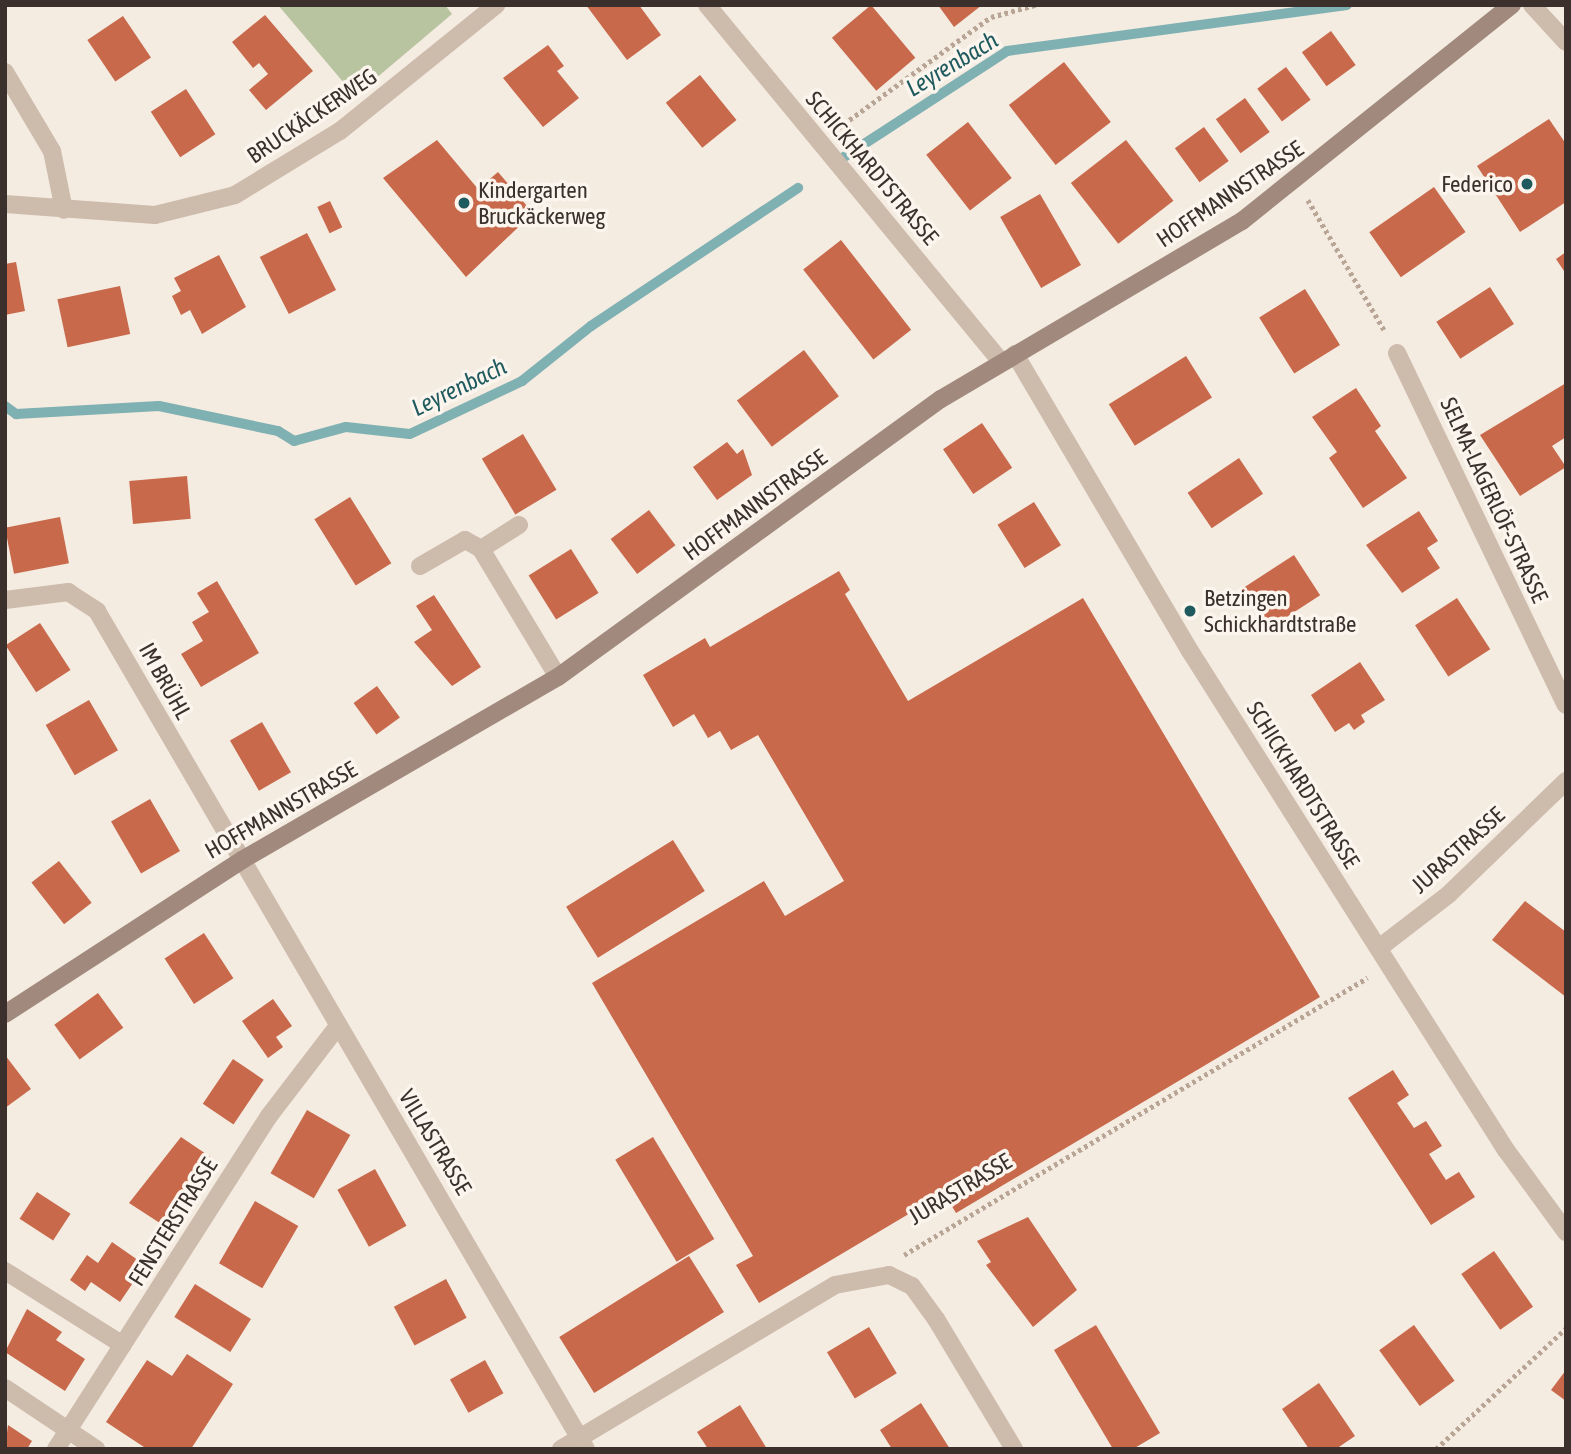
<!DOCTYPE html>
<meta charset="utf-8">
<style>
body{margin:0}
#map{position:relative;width:1571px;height:1454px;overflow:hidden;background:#f4ebe1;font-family:"Asap Condensed",sans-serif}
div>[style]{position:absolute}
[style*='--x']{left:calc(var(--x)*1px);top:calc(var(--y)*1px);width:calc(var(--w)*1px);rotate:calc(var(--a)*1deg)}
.green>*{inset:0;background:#b8c4a0}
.stream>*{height:10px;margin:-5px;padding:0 5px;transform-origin:5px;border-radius:5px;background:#7fb0b2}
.building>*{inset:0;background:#c8694b;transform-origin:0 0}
.path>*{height:4.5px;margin-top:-2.25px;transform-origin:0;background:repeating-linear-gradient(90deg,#b9a596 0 3.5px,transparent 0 7px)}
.lane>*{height:18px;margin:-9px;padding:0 9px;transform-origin:9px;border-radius:9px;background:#cdbbac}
.street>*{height:18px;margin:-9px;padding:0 9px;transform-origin:9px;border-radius:9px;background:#cdbbac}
.secondary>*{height:18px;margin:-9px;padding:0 9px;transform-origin:9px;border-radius:9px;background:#a18a7d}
.dots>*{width:19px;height:19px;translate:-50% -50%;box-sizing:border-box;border:4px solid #fbf5ee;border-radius:50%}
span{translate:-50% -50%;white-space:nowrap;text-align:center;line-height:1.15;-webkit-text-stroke:7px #fbf5ee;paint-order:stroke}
.street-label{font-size:23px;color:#3b302b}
.poi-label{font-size:23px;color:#3b302b}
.right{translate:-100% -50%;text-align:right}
.left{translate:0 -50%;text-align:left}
.water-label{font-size:24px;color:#1f5a5e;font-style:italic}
.frame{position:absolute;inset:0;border:7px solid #3b302b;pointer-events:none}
</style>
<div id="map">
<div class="green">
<div style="clip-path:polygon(278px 5px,445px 5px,452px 14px,355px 96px)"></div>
</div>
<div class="stream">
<div style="--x:841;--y:159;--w:198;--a:-33"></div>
<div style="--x:1007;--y:51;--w:343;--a:-7.7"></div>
<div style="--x:5;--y:406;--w:14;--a:36"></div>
<div style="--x:16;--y:414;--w:143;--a:-3.2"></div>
<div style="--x:159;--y:406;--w:122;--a:11.9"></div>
<div style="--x:278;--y:431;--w:19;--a:32"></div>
<div style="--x:294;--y:441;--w:54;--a:-15.1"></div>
<div style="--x:346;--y:427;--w:64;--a:6.2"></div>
<div style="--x:410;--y:434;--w:124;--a:-25.3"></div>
<div style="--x:522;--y:381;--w:88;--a:-38.6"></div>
<div style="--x:591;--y:326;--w:249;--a:-33.7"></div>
</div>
<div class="building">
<div style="clip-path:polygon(586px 5px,639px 5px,661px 35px,627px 60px)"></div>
<div style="left:871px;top:5px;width:69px;height:51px;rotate:50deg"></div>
<div style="clip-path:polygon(938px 5px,982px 5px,954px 27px)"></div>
<div style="clip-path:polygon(265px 15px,313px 71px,266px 110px,249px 90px,268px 74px,259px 63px,253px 68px,232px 42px)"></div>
<div style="left:123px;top:16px;width:50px;height:43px;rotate:56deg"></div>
<div style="left:1331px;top:31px;width:42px;height:36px;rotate:54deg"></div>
<div style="clip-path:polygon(548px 45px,564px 66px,557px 71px,579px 98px,543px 127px,503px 78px)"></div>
<div style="left:1064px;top:62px;width:76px;height:70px;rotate:52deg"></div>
<div style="left:1286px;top:67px;width:41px;height:36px;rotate:53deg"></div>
<div style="left:700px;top:75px;width:58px;height:44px;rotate:51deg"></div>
<div style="left:186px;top:89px;width:54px;height:42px;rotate:57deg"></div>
<div style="left:1245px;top:98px;width:42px;height:36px;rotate:54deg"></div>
<div style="clip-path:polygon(1549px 119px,1566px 144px,1566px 202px,1520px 232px,1477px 166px)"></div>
<div style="left:968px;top:122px;width:71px;height:53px;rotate:52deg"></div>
<div style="left:1204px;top:127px;width:42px;height:36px;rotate:54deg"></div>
<div style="clip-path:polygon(437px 140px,478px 189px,498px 172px,533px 213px,466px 277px,383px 178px)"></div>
<div style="left:1126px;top:140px;width:77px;height:70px;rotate:52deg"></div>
<div style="left:1434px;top:187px;width:55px;height:79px;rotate:55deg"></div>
<div style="left:1040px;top:194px;width:82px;height:46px;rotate:60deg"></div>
<div style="left:330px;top:201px;width:29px;height:14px;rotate:65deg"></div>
<div style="left:307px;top:233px;width:64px;height:53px;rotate:63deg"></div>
<div style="left:841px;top:240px;width:114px;height:48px;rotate:52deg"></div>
<div style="clip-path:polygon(1566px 252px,1566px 274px,1556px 259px)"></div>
<div style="clip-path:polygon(219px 255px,246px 307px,202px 334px,190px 310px,181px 315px,172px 296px,181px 291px,174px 278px)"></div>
<div style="clip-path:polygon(16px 262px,25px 311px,5px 315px,5px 264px)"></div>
<div style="left:120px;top:286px;width:49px;height:64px;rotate:78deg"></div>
<div style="left:1490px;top:287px;width:44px;height:64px;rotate:57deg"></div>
<div style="left:1305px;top:289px;width:66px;height:54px;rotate:58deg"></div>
<div style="left:804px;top:350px;width:58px;height:84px;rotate:53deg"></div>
<div style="left:1186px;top:356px;width:49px;height:91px;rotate:58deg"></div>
<div style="clip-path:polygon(1566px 383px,1566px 437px,1552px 446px,1566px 467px,1520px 496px,1480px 435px)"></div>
<div style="clip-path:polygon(1356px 388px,1381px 426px,1375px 431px,1407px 478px,1363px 508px,1329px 458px,1337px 452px,1312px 417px)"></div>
<div style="left:982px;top:423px;width:54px;height:47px;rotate:56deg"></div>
<div style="left:523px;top:434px;width:65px;height:48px;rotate:59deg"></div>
<div style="clip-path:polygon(727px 442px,737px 454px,743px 449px,752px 475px,717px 500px,693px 467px)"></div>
<div style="left:1239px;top:458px;width:43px;height:62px;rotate:56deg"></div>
<div style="left:187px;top:476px;width:43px;height:58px;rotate:85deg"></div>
<div style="left:350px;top:497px;width:78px;height:42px;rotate:58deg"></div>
<div style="left:1034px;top:502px;width:51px;height:43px;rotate:58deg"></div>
<div style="left:649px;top:510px;width:44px;height:48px;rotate:53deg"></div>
<div style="clip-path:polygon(1419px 511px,1438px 541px,1427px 548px,1440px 568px,1402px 593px,1366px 545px)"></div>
<div style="left:60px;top:517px;width:47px;height:56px;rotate:79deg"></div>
<div style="left:571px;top:549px;width:52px;height:50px;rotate:58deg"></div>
<div style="left:1294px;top:555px;width:48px;height:62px;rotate:57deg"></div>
<div style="clip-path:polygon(839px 571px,850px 590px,845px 594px,908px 701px,1083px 598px,1320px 997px,956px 1213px,944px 1193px,759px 1303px,736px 1265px,753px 1256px,592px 983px,764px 881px,785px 916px,844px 881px,758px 735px,731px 750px,720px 731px,708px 738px,694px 714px,673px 727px,643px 675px,705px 638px,710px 647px)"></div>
<div style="clip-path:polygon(217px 581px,259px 653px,201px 687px,181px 654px,203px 641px,192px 622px,209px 612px,197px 593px)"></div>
<div style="clip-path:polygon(434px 595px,481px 667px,452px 686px,414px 642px,432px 630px,416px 606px)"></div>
<div style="left:1457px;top:598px;width:61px;height:50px;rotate:57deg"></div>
<div style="left:40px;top:623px;width:56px;height:41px;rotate:57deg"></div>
<div style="clip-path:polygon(1360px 662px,1385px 700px,1361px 715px,1365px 722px,1354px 730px,1349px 723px,1335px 732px,1311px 695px)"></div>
<div style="left:377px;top:686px;width:39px;height:29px;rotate:54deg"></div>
<div style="left:89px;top:700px;width:58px;height:50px;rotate:60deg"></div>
<div style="left:262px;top:722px;width:58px;height:37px;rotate:60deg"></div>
<div style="left:150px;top:799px;width:60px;height:45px;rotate:60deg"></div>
<div style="left:673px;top:840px;width:60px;height:126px;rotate:58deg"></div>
<div style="left:59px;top:861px;width:53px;height:35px;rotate:52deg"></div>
<div style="clip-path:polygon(1525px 901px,1566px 932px,1566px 997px,1492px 940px)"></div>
<div style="left:204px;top:933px;width:54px;height:47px;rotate:57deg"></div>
<div style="left:98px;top:993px;width:43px;height:54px;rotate:54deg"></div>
<div style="clip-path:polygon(273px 999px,292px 1026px,276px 1037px,283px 1047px,268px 1058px,242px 1021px)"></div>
<div style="clip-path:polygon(5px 1055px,31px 1089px,5px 1108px)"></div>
<div style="left:233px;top:1059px;width:37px;height:54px;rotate:34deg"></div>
<div style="clip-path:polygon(1393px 1070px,1409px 1095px,1397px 1103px,1414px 1128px,1426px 1121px,1442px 1146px,1429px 1154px,1446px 1180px,1459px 1172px,1475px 1197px,1431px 1225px,1348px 1098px)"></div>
<div style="left:307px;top:1110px;width:50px;height:73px;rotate:30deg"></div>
<div style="clip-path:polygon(181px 1137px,212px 1158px,166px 1227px,129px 1203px)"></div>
<div style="left:653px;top:1137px;width:119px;height:44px;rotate:59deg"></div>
<div style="left:375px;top:1169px;width:65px;height:43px;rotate:61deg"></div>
<div style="left:37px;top:1192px;width:40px;height:32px;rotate:33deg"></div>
<div style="left:255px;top:1201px;width:50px;height:72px;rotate:30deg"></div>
<div style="clip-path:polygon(1028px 1217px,1077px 1290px,1033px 1327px,986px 1265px,991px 1262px,977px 1241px)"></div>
<div style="clip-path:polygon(112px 1242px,145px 1265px,120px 1302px,91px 1282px,85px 1291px,70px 1280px,87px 1255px,98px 1263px)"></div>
<div style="left:1494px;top:1251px;width:68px;height:40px;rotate:55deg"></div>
<div style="left:689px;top:1256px;width:66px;height:153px;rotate:58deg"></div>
<div style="left:446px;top:1279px;width:44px;height:59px;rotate:62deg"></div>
<div style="left:195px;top:1284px;width:66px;height:39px;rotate:32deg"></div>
<div style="clip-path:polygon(27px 1309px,62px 1332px,56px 1340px,85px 1359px,65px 1391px,5px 1352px)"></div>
<div style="clip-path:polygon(1096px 1325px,1160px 1433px,1133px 1449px,1113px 1449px,1054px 1350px)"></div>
<div style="left:1414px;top:1325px;width:69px;height:43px;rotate:54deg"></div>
<div style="left:869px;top:1327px;width:54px;height:49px;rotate:59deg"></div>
<div style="clip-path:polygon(187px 1354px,233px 1384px,191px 1449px,147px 1449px,106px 1422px,147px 1360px,172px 1376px)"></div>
<div style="left:485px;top:1360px;width:38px;height:40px;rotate:61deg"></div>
<div style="clip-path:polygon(1566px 1370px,1566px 1401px,1551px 1390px)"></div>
<div style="clip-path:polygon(1319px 1383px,1355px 1436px,1336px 1449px,1309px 1449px,1282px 1409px)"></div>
<div style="clip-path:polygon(921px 1403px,950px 1449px,892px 1449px,880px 1430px)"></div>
<div style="clip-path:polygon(740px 1405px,767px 1449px,708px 1449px,697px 1432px)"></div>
<div style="clip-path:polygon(8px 1425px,32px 1441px,27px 1449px,5px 1449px)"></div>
</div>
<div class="path">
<div style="--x:838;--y:128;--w:189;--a:-36"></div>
<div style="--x:991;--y:17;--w:46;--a:-15.3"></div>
<div style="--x:1308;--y:200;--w:152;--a:59.6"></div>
<div style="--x:904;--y:1255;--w:540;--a:-30.89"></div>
<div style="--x:1436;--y:1449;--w:178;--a:-42.9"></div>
</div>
<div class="lane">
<div style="--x:5;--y:72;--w:92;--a:59.3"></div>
<div style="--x:52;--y:151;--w:60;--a:78.5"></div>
<div style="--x:1397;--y:353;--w:390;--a:64.4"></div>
<div style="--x:481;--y:549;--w:45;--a:-32.3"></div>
<div style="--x:420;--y:566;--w:52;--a:-30"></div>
<div style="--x:465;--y:540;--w:18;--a:29"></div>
<div style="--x:481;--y:549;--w:149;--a:59"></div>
<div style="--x:5;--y:1271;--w:139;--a:32.1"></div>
</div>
<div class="street">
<div style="--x:707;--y:5;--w:462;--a:50.5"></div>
<div style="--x:1532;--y:5;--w:50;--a:47.4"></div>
<div style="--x:5;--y:204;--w:150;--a:4.2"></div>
<div style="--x:155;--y:215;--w:82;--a:-14"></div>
<div style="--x:235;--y:195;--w:123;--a:-31.4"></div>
<div style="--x:340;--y:131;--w:201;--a:-38.9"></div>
<div style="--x:1015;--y:354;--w:345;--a:59.5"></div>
<div style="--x:1190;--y:651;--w:591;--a:57.66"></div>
<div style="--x:1506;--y:1150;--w:102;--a:53.8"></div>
<div style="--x:5;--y:600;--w:64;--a:-7.2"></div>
<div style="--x:68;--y:592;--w:35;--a:33"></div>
<div style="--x:97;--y:611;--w:970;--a:59.74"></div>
<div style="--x:1379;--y:948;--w:88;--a:-37.6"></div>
<div style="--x:1449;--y:894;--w:163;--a:-44"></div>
<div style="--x:5;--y:1388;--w:110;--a:33.8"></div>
<div style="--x:56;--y:1449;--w:395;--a:-57.4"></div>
<div style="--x:269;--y:1116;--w:113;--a:-52.5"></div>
<div style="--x:561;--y:1449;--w:319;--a:-30.9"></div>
<div style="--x:835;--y:1285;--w:55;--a:-10.5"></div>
<div style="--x:889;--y:1275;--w:25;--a:26"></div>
<div style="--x:912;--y:1286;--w:41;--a:54"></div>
<div style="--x:936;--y:1319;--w:152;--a:59"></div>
</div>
<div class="secondary">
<div style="--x:5;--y:1014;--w:283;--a:-33"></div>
<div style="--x:242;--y:860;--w:365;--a:-30.1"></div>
<div style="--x:558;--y:677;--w:473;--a:-36"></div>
<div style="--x:941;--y:399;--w:350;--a:-30.6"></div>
<div style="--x:1242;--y:221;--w:346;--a:-38.7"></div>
</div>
<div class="dots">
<div style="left:1527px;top:184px;background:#1f5a5e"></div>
<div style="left:464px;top:203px;background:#1f5a5e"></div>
<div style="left:1190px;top:611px;background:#1f5a5e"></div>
</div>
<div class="street-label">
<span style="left:312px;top:116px;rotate:-34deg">BRUCKÄCKERWEG</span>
<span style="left:872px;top:168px;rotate:50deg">SCHICKHARDTSTRASSE</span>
<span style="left:1230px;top:194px;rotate:-34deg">HOFFMANNSTRASSE</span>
<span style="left:1494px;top:500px;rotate:65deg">SELMA-LAGERLÖF-STRASSE</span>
<span style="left:755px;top:505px;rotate:-36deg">HOFFMANNSTRASSE</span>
<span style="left:165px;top:681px;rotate:61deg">IM BRÜHL</span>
<span style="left:1303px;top:785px;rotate:58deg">SCHICKHARDTSTRASSE</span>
<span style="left:281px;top:810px;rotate:-30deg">HOFFMANNSTRASSE</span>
<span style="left:1458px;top:850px;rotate:-42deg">JURASTRASSE</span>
<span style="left:435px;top:1142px;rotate:59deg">VILLASTRASSE</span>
<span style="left:960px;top:1189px;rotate:-31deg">JURASTRASSE</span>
<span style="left:173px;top:1222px;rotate:-58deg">FENSTERSTRASSE</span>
</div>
<div class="poi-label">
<span class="right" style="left:1513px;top:184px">Federico</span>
<span class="left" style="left:478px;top:203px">Kindergarten<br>Bruckäckerweg</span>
<span class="left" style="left:1204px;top:611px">Betzingen<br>Schickhardtstraße</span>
</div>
<div class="water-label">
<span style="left:952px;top:64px;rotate:-31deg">Leyrenbach</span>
<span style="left:459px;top:387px;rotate:-26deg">Leyrenbach</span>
</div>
<div class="frame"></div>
</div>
